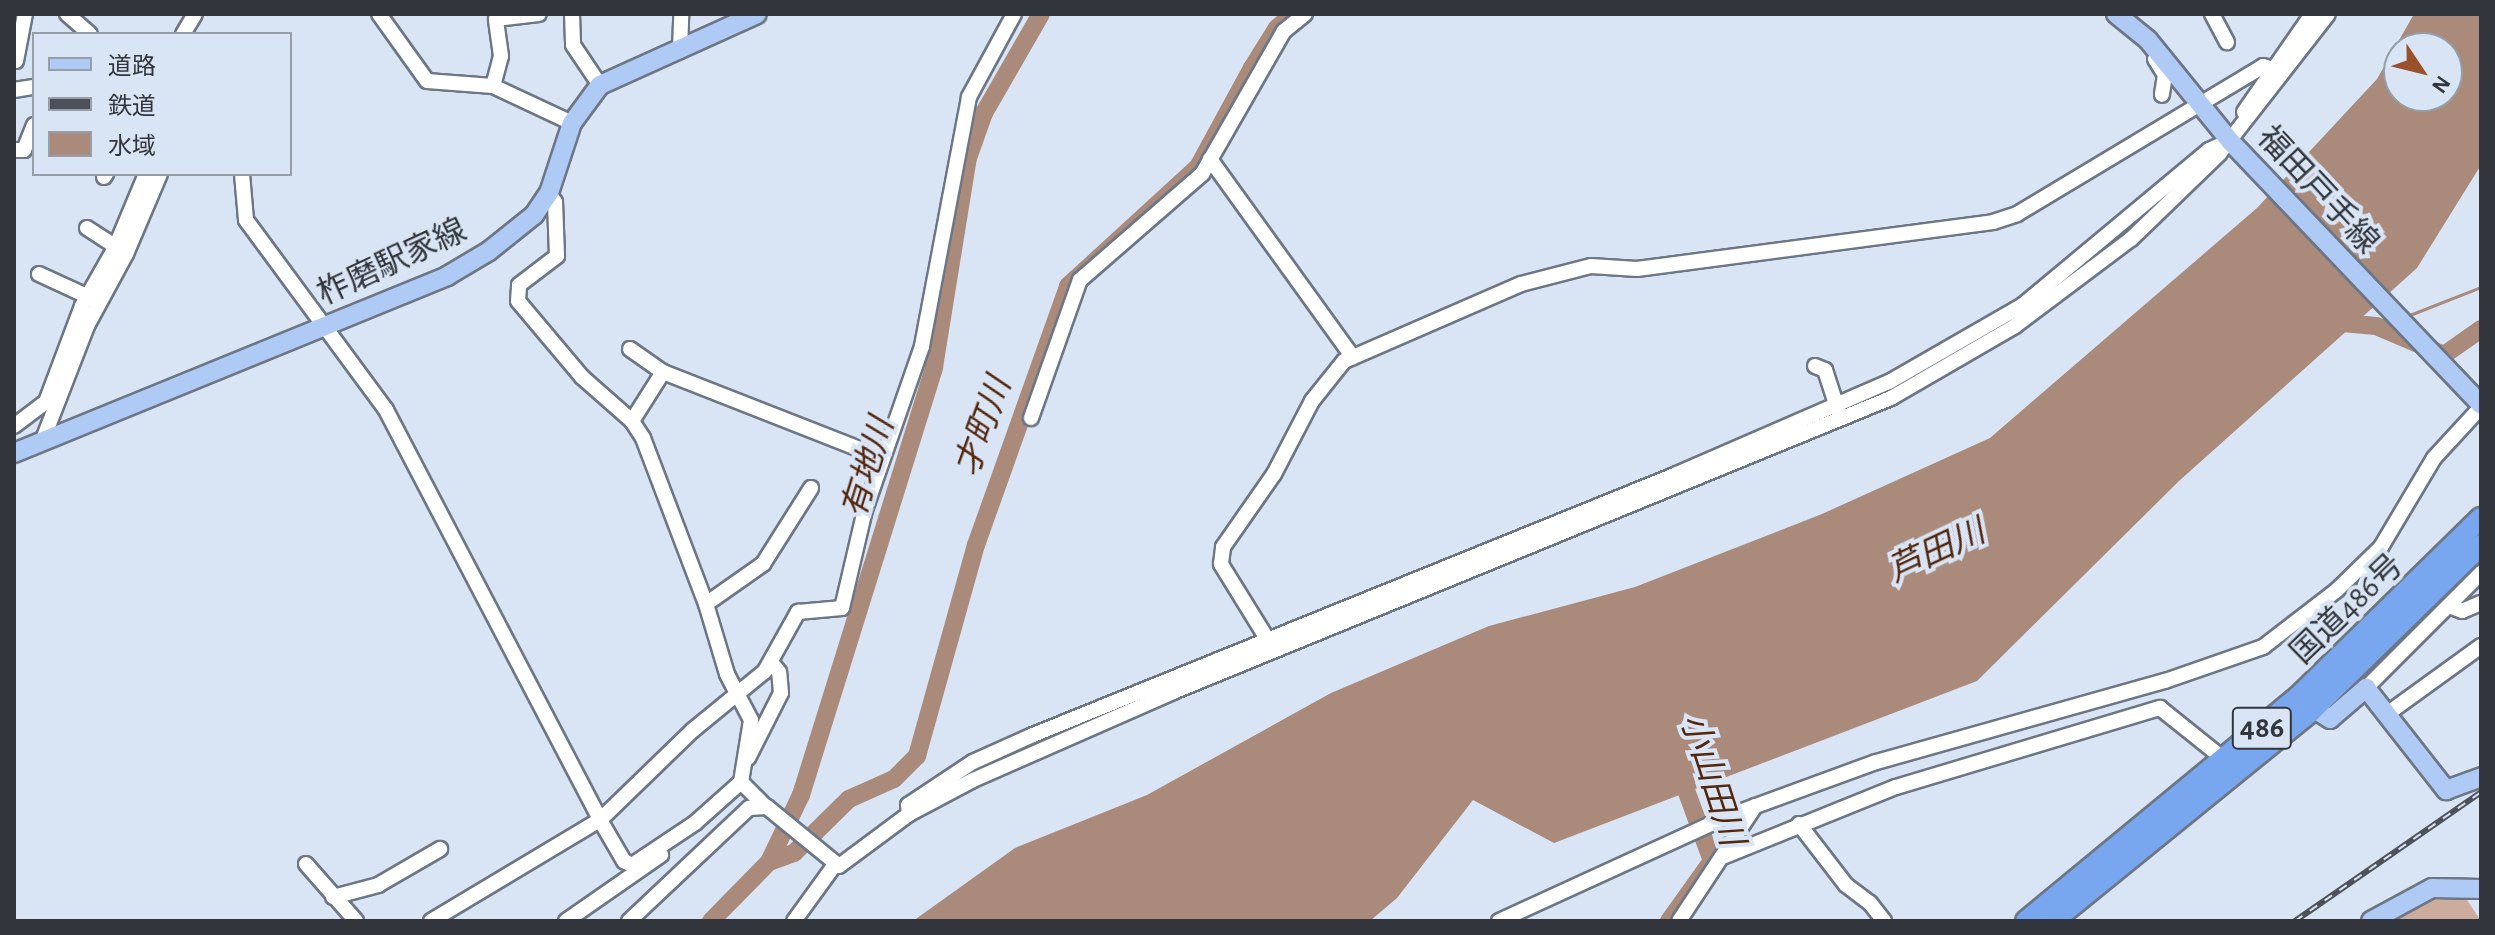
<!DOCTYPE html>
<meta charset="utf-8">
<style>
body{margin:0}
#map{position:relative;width:2495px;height:935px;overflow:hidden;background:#d9e4f4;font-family:"Alegreya Sans","Noto Sans JP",sans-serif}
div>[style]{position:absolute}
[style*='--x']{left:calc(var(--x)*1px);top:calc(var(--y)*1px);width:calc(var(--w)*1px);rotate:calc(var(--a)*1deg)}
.forest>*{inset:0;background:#ccad9d}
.water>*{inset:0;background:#a98a7b}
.stream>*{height:3px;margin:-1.5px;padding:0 1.5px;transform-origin:1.5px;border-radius:1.5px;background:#a98a7b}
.river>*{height:18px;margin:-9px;padding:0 9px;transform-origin:9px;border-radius:9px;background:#a98a7b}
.roads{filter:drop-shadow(2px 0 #6d7685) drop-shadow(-2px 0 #6d7685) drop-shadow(0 2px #6d7685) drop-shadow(0 -2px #6d7685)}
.minor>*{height:14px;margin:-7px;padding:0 7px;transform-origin:7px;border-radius:7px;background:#fff}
.major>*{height:18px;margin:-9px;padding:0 9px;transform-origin:9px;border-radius:9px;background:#afcaf5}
.highway>*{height:20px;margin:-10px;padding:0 10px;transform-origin:10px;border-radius:10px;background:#79a7ef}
.rail>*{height:6px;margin-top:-3px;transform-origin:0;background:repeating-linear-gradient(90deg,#d9e4f4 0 9px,#4d525a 0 18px);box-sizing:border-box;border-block:2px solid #4d525a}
span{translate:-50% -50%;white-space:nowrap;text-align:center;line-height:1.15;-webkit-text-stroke:8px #d9e4f4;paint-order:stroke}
.shield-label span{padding:2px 6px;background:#d9e4f4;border:2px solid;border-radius:6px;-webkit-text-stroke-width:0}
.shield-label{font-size:30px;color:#32363c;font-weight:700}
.street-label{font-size:32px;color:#32363c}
.water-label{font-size:34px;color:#52270e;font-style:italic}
.frame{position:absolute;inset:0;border:16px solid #32363c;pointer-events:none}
.legend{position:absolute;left:32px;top:32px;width:260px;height:144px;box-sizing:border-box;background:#d9e4f4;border:2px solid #969eaa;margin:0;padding:10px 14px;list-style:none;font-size:24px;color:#32363c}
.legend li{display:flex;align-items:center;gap:16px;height:40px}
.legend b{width:40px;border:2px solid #969eaa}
.north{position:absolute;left:2383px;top:32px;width:80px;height:80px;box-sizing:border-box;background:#d9e4f4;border:2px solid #969eaa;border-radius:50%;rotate:125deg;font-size:22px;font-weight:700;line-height:32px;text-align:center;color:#32363c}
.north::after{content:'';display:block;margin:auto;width:28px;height:36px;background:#98512a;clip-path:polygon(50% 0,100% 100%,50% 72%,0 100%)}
</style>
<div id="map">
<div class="forest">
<div style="clip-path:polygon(2463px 894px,2481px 921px,2377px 921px,2424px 896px)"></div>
</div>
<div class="water">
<div style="clip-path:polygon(evenodd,2414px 14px,2481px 14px,2481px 165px,2417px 268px,2179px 481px,1977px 681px,1554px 843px,1473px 800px,1397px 898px,1370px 921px,913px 921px,1015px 848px,1147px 795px,1331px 693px,1489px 626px,1635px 587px,1822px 514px,1990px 438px,2257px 208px,2377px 79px,2414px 14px,2399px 48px,2447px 48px,2447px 96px,2399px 96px,2399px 48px)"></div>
</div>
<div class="stream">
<div style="--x:2407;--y:316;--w:79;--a:-21.4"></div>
<div style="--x:2356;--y:322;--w:36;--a:-5"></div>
<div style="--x:30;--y:422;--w:20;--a:-37"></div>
</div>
<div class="river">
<div style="--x:2331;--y:322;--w:45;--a:5.1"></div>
<div style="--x:2376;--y:326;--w:74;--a:23.1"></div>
<div style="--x:2444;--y:355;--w:45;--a:-35.1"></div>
<div style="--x:769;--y:862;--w:27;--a:-20"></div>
<div style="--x:794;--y:853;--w:77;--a:-44.5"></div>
<div style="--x:849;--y:799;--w:49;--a:-24"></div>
<div style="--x:894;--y:779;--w:33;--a:-45"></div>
<div style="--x:917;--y:756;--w:219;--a:-74.4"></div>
<div style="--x:976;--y:545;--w:275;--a:-70.4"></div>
<div style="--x:1068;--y:286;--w:176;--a:-42.5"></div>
<div style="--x:1198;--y:167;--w:113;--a:-61.4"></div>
<div style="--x:1252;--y:68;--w:47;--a:-58"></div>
<div style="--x:1277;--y:28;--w:21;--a:-41"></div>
<div style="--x:711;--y:921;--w:83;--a:-45.5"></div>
<div style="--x:769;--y:862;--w:74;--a:-64.5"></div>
<div style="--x:801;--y:795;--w:448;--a:-72.7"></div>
<div style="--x:934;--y:367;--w:212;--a:-80.8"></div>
<div style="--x:968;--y:158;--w:48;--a:-70.4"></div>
<div style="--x:984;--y:113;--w:114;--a:-60.1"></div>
<div style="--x:1669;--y:921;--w:74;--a:-54.4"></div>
<div style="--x:1712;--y:861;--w:99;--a:-110.1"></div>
</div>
<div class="roads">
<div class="minor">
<div style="--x:67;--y:14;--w:30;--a:41"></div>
<div style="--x:379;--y:14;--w:82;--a:54.4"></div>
<div style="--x:427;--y:81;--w:66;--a:4.3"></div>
<div style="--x:493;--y:86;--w:87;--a:25.1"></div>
<div style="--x:572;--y:14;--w:31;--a:88"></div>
<div style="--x:573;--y:45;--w:48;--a:56"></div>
<div style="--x:2212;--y:14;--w:32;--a:62"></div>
<div style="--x:183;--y:34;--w:23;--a:-59"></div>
<div style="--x:680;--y:51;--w:37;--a:-88"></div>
<div style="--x:2155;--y:59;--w:19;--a:58"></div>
<div style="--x:2165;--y:75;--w:20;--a:99"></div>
<div style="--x:16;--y:61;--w:48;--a:-79.2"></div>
<div style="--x:493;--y:86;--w:31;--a:-75"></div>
<div style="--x:501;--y:56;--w:37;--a:-98"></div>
<div style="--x:496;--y:19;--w:43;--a:-6.6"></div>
<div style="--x:14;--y:90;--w:20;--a:-9"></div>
<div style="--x:2244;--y:112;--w:119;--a:-55.2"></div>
<div style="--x:14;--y:150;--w:10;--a:0"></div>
<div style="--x:24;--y:150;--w:27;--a:-68"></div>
<div style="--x:1210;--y:159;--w:244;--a:54.2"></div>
<div style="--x:242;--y:174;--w:46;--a:85"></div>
<div style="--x:246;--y:220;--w:236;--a:53.6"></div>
<div style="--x:386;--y:410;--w:462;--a:62.4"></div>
<div style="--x:600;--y:820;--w:48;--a:59.7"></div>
<div style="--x:624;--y:861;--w:9;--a:27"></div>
<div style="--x:632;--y:865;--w:76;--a:-33.7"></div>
<div style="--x:695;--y:823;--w:62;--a:-41.7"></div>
<div style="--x:741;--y:782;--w:63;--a:-80.8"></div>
<div style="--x:751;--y:720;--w:52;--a:-117.6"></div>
<div style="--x:727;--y:674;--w:73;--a:-106.7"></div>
<div style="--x:706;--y:604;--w:178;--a:-110.8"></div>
<div style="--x:643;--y:438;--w:20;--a:-123"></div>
<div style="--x:632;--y:421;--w:67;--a:-138.7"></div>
<div style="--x:582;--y:377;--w:99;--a:-130.1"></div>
<div style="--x:518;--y:301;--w:16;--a:-86"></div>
<div style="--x:519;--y:285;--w:48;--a:-37.3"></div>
<div style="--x:557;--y:256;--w:54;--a:-92.1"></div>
<div style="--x:555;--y:202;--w:11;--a:-124"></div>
<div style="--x:104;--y:177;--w:4;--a:-56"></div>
<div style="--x:87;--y:228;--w:44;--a:33"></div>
<div style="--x:39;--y:274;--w:60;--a:24.8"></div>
<div style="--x:630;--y:349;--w:40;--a:34.9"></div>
<div style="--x:663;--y:372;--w:236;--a:21.4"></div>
<div style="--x:1815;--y:366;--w:11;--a:22"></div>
<div style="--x:1825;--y:370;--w:40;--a:72"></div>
<div style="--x:1031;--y:418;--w:146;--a:-70.5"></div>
<div style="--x:1080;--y:280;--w:162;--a:-41"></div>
<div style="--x:1202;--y:174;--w:165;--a:-60.2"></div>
<div style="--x:1284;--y:31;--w:27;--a:-39"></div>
<div style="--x:632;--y:421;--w:58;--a:-57.7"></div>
<div style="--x:14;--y:426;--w:40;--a:-37"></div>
<div style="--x:46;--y:402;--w:103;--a:-69.4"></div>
<div style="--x:82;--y:306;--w:67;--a:-60.4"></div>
<div style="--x:115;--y:248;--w:80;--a:-67.3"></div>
<div style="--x:42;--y:442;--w:124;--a:-68.8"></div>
<div style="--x:87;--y:326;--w:82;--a:-61.6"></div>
<div style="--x:126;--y:254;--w:87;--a:-67"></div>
<div style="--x:2361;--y:595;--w:48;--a:-67.8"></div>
<div style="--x:706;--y:604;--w:70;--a:-35.1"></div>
<div style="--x:763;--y:564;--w:90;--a:-57.7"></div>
<div style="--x:2449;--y:606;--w:14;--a:21"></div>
<div style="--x:2462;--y:611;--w:21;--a:-23"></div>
<div style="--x:1266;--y:637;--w:86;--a:-121.7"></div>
<div style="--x:1221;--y:564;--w:17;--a:-83"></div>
<div style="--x:1223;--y:547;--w:89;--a:-55.1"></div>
<div style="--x:1274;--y:474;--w:82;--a:-62.5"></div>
<div style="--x:1312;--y:401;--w:51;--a:-51.3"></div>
<div style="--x:1344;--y:361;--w:193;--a:-23.5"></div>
<div style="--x:1521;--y:284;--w:72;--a:-14.4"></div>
<div style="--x:1591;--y:266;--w:46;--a:3.7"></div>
<div style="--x:1637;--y:269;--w:359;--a:-7.5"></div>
<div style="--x:1993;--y:222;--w:25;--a:-18"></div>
<div style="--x:2017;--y:214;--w:287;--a:-31"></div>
<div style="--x:2263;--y:66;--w:9;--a:18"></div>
<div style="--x:2366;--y:688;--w:163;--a:-45"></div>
<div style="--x:2387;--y:714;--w:116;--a:-35.9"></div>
<div style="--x:748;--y:758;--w:73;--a:-63.1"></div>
<div style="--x:781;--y:693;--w:21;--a:-95"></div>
<div style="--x:779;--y:672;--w:13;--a:-129"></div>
<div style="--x:741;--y:782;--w:34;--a:45"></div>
<div style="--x:909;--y:814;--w:9;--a:-96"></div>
<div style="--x:908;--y:805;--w:78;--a:-33.5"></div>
<div style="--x:973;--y:762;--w:66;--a:-24.2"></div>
<div style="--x:1033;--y:735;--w:695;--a:-22.06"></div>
<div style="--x:1677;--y:474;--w:231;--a:-23.5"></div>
<div style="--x:1889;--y:382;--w:155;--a:-29.9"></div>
<div style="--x:2023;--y:305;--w:242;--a:-39.8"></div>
<div style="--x:2209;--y:150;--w:19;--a:-25"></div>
<div style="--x:1799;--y:824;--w:77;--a:52.4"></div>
<div style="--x:1846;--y:885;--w:30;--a:37"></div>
<div style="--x:1870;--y:903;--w:23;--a:52"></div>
<div style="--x:1725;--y:856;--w:184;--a:-22"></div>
<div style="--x:1896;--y:787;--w:276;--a:-16.7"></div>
<div style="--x:2160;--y:708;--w:83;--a:38.7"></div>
<div style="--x:306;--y:864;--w:76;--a:48.7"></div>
<div style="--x:333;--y:897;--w:47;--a:-14.9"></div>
<div style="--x:378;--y:885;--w:72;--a:-30.1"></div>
<div style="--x:431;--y:921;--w:197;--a:-30.9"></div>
<div style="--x:600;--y:820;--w:129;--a:-44.1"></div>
<div style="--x:693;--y:730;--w:93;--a:-39.3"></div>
<div style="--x:765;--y:671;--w:68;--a:-60.8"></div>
<div style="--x:798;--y:612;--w:44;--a:-5.2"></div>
<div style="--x:842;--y:608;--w:101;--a:-76.8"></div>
<div style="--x:865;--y:510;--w:174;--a:-70.8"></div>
<div style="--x:922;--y:346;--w:253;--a:-79.3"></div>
<div style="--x:969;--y:97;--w:94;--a:-61.5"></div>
<div style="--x:566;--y:921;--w:116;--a:-34.8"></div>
<div style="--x:629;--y:921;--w:165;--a:-43.3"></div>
<div style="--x:749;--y:808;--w:18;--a:-3"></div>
<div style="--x:767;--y:807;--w:93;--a:39.3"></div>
<div style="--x:839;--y:866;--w:87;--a:-36.6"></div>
<div style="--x:909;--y:814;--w:72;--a:-28"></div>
<div style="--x:973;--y:780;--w:219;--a:-23.7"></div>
<div style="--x:1173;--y:692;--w:776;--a:-22.27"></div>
<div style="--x:1891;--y:398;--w:143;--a:-30.1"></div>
<div style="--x:2015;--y:326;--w:145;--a:-36.9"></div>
<div style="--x:2131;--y:239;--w:122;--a:-44"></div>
<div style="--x:2219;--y:154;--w:177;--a:-52.1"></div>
<div style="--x:794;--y:921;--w:68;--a:-54"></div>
<div style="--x:1499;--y:921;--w:255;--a:-24.6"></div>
<div style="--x:1731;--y:815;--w:154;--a:-20.1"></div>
<div style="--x:1876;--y:762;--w:300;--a:-15.7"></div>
<div style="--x:2165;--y:681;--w:104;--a:-19.1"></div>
<div style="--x:2263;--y:647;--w:93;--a:-37.6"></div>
<div style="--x:2337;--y:590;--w:62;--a:-44.3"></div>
<div style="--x:2381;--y:547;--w:104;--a:-59.2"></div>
<div style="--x:2434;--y:458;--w:69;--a:-47.3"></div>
<div style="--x:1679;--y:921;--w:138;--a:-56.5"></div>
</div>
<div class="major">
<div style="--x:2116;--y:14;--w:41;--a:39.1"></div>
<div style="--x:2148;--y:40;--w:130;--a:50.9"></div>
<div style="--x:2230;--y:141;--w:364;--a:46.4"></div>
<div style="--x:14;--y:453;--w:468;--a:-22.2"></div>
<div style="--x:447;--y:276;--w:49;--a:-30.8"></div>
<div style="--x:489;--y:251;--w:58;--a:-38.7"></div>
<div style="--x:534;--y:215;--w:27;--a:-56"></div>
<div style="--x:549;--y:193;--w:74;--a:-71.8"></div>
<div style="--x:572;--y:123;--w:47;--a:-53.6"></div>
<div style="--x:600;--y:85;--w:172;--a:-24.3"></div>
<div style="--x:2303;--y:702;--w:32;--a:32"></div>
<div style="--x:2330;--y:719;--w:48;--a:-40.7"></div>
<div style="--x:2366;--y:688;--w:130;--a:51.9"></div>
<div style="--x:2446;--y:790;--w:37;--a:-20"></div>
<div style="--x:2371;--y:921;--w:69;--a:-28.4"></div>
<div style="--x:2432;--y:888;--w:49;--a:1.2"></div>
</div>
<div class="highway">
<div style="--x:2026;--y:921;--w:352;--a:-39.5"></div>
<div style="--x:2298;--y:697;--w:256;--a:-44.4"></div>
<div style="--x:2053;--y:921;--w:333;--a:-39.1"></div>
<div style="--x:2311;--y:711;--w:238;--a:-44.3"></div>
</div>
</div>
<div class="rail">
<div style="--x:2295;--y:921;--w:226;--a:-34.7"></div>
</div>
<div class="shield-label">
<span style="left:2262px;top:728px">486</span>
</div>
<div class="street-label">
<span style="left:2318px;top:190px;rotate:47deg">福田戸手線</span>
<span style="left:392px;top:262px;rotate:-25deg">柞磨駅家線</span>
<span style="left:2347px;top:609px;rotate:-44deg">国道486号</span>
</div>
<div class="water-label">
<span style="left:984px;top:427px;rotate:-70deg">才町川</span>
<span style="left:869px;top:468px;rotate:-73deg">有地川</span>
<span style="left:1937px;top:552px;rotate:-25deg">芦田川</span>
<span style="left:1711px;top:780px;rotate:72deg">小山田川</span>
</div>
<div class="frame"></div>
<ul class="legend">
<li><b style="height:10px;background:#afcaf5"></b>道路</li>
<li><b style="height:10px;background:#4d525a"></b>鉄道</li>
<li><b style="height:22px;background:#a98a7b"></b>水域</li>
</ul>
<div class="north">N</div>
</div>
